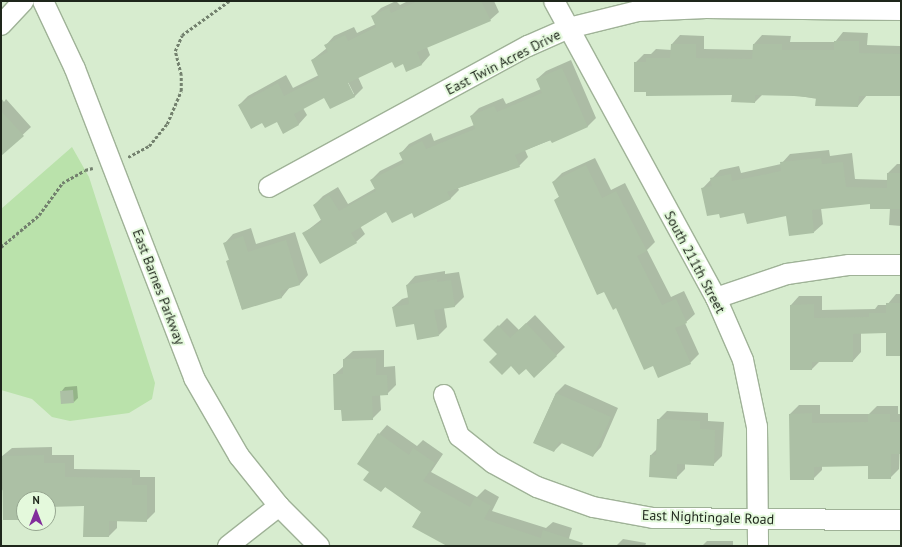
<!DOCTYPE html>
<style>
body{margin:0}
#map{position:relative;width:902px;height:547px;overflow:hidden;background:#d7eccf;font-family:"PT Sans",sans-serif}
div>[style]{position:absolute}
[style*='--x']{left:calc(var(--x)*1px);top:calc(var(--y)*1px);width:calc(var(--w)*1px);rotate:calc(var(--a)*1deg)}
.green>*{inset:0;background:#bae2ab}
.shadow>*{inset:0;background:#0003;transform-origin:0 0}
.building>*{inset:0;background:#acc0a5;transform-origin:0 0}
.path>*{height:2.5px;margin-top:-1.25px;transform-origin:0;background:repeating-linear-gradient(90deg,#73816e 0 3px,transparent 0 5px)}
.roads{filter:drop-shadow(1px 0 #9fb297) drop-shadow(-1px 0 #9fb297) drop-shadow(0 1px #9fb297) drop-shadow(0 -1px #9fb297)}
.minor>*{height:20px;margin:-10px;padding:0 10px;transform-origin:10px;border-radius:10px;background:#fff}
span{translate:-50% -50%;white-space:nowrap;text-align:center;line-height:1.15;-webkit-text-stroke:4px #e4f9dc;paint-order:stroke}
.street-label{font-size:14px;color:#1e261b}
.frame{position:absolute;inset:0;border:2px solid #1e261b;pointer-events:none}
.north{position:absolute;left:16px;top:491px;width:40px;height:40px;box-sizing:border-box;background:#e4f9dc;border:1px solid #95a58f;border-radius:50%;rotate:0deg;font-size:11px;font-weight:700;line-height:16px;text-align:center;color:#1e261b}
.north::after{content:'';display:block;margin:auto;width:14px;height:18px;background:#822e9c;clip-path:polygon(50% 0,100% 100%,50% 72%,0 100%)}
</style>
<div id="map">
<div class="green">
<div style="clip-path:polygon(72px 147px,89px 177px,155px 383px,152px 399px,129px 413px,70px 421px,52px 417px,32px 399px,1px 390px,1px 209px)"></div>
</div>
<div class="shadow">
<div style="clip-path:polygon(evenodd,396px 1px,400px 5px,408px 1px,494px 1px,499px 12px,490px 20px,427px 47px,430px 55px,422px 64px,407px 70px,403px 63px,393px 61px,358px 77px,363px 88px,354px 97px,325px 96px,303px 108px,307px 115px,299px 124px,283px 132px,277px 121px,263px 121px,239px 105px,248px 96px,286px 75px,293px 88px,319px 75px,312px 60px,327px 48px,326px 45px,334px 36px,354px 27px,357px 33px,376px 24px,373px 16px,381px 8px,396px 1px,346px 78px,354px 94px,352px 94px,346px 78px)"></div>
<div style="clip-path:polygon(843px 32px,868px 33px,867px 45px,900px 46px,901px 42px,901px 95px,867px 95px,858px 106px,794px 95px,763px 94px,755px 102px,732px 102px,733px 94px,647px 95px,635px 63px,644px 54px,651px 54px,656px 49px,672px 50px,672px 44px,680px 35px,704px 36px,704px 49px,754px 50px,754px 44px,762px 35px,791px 36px,790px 42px,835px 42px)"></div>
<div style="clip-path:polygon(571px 60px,596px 118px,588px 126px,525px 150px,528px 157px,519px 166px,458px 188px,459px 190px,450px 199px,412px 211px,387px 210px,360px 226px,365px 234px,356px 242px,304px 233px,322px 219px,314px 205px,323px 196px,338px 187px,348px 204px,376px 188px,371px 180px,380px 171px,404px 159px,401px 153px,409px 144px,431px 133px,434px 141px,474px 125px,471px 116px,479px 108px,503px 98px,506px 104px,541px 89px,537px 79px,546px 71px)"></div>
<div style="clip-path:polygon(1px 98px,4px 102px,6px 99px,31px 127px,1px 155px)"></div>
<div style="clip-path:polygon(829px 150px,830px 156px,852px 153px,855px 179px,888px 180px,888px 173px,897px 164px,901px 164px,901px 226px,889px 225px,890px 208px,871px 202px,821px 208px,823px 224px,814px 232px,787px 215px,720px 212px,702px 189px,720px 170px,739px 166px,741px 173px,781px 164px,790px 154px)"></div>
<div style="clip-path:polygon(595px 158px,611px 190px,625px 183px,655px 242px,647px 250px,671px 297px,684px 291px,695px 314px,685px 323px,699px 354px,690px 363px,653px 364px,555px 200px,560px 196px,553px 182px,562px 173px)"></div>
<div style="clip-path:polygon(251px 228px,256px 244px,295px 232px,308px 275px,300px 284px,290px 287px,282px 297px,242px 309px,227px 261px,230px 259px,225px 243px,233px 234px)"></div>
<div style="clip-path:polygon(445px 271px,445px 274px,459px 272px,464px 297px,455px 306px,444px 308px,447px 327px,439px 335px,393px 307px,402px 299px,409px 297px,407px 285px,415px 276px)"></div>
<div style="clip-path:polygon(896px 294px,901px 294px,901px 355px,887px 332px,861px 333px,861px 352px,853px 361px,820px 361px,812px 369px,791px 369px,791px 305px,799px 296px,822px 296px,822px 310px,875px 309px,878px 305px,887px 305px)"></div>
<div style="clip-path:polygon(535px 315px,565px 347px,534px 377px,526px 368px,511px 365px,485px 340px,507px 318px,519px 330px)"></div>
<div style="clip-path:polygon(384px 350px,384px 367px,395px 366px,396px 385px,387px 394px,380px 394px,381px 410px,372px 419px,342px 409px,334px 375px,344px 366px,344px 359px,353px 351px)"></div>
<div style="clip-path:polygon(565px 384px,618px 408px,601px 447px,593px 456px,563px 442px,554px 451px,534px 442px,556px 393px)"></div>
<div style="clip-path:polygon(77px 386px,78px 398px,74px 402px,61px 392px,65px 387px)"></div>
<div style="clip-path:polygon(799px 405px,820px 405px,820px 414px,869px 414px,877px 406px,898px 406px,898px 414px,901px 414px,899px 469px,890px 478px,869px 465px,822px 466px,822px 470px,813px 479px,790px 414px)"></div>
<div style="clip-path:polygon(667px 411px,708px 413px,708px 421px,724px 422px,722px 456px,713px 465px,685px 464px,685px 469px,676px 478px,651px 455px,657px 449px,658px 420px)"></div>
<div style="clip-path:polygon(387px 425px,417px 446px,423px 440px,443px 454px,431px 472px,477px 497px,485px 489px,499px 497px,492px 511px,546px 528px,553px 522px,572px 528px,567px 545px,574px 546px,448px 546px,422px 512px,386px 486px,381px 491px,370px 472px,379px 434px)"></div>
<div style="clip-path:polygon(52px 447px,52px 455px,74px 455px,74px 469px,140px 470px,140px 477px,155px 477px,155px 512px,146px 521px,117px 520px,117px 528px,109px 536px,85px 505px,48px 506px,48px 499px,24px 499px,24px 519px,1px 488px,1px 457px,12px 448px)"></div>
<div style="clip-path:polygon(623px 539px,646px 543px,645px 546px,616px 546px)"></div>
<div style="clip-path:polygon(707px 541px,733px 541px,733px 546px,702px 546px)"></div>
<div style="left:830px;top:545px;width:24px;height:1px"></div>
</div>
<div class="building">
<div style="clip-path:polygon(418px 1px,481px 1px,491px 21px,417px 52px,422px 65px,406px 72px,403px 64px,395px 68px,392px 62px,348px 83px,355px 97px,330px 109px,324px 98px,294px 114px,299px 125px,283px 134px,277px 122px,265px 128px,262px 123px,251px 129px,238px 105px,278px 83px,284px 96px,319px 78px,311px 60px,328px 52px,324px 45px,345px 35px,348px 41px,376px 27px,371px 16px,389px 8px,391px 13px)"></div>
<div style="clip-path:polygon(834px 41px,859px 41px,859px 53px,901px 54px,901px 96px,859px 96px,858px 107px,815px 106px,816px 98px,794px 96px,755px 95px,755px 103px,731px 102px,732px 95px,646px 96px,646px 92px,634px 92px,634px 62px,646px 62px,646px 58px,670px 58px,671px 44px,696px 44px,696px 58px,752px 59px,753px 44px,782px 44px,782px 50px,834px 50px)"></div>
<div style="clip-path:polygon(562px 68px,588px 127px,552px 143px,550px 140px,515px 155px,520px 167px,447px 192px,451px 199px,414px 218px,412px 213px,392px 223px,386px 212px,351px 233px,357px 243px,320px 264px,302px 233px,322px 222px,313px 205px,329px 195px,339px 211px,376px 191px,370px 180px,404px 163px,399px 153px,422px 141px,426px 149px,475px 129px,470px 116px,494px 106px,497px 112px,542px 93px,536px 79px)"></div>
<div style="clip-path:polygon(1px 111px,24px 136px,1px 156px)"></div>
<div style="clip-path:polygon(821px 158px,822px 164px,843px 162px,846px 187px,887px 188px,887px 173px,901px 173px,901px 209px,870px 209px,870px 204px,812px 210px,814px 233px,789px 236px,786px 216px,747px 224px,744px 213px,720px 218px,719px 214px,707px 216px,701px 188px,712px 186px,710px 178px,731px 174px,732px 181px,781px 171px,780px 162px)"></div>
<div style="clip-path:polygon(586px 165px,602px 198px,616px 191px,647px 251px,637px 256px,662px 305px,676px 299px,687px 323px,675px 328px,691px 364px,658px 378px,653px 366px,644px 370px,616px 308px,613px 310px,604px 292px,597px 295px,554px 200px,559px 197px,552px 182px)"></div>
<div style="clip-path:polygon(243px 236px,248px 252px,286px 240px,300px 285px,280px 291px,282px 298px,242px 310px,226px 261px,229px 260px,223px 243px)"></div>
<div style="clip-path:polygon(437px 279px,437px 282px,451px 280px,455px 307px,434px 310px,439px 336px,417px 340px,414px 324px,396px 327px,392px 307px,409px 304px,406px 285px)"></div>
<div style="clip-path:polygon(886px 303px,901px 303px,901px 356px,886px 356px,886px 333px,853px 334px,853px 362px,812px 362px,812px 370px,790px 370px,790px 305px,814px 304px,814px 318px,869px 317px,869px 313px,886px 313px)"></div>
<div style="clip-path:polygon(526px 323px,557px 356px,534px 378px,526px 369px,519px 375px,511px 366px,502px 375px,489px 362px,497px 354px,483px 340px,498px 325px,510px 338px)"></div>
<div style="clip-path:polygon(376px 358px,376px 375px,387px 375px,388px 395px,372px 396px,373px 420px,342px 421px,341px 410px,334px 410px,333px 374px,343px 374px,343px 359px)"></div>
<div style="left:73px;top:390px;width:13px;height:13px;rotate:86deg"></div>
<div style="clip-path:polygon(556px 393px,611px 417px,593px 457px,559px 442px,554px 452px,533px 443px)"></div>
<div style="clip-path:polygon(812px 413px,812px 423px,868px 422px,868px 414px,890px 414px,890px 422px,901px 422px,901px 454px,891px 454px,891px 479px,868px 479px,868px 466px,814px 467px,814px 480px,790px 480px,789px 414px)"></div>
<div style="clip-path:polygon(657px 419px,700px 421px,700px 429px,715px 430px,714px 466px,677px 464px,677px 479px,649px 477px,650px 455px,656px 455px)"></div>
<div style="clip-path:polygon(378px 433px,409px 455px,413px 448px,435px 463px,423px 481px,470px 507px,475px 497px,491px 506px,484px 519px,541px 538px,543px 530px,583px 543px,582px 546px,447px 546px,412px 527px,421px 512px,385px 487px,381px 492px,363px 480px,369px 472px,357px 464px)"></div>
<div style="clip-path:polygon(44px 455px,44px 463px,65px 463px,65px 477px,132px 478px,132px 485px,147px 485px,147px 522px,109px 521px,109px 537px,83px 537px,84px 506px,48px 507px,48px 499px,24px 499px,24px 520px,3px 520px,2px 456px)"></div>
</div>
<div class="path">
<div style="--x:128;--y:157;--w:24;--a:-28"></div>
<div style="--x:149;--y:146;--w:28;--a:-51"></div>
<div style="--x:167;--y:124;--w:36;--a:-67"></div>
<div style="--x:181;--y:91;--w:16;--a:-90"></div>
<div style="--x:181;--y:75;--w:25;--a:-104"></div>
<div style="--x:175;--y:51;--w:17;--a:-66"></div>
<div style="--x:182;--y:35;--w:58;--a:-35.9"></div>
<div style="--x:1;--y:247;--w:50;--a:-40.1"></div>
<div style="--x:39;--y:215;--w:39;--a:-54"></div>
<div style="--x:62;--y:183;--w:26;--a:-29"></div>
<div style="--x:85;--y:170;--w:8;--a:-14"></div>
</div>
<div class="roads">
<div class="minor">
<div style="--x:43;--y:1;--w:75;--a:64.8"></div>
<div style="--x:75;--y:69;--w:331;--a:68.9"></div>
<div style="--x:194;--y:378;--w:90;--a:60"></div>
<div style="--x:239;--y:456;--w:64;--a:51.3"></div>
<div style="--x:279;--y:506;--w:57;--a:45"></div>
<div style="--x:554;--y:1;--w:338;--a:61.4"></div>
<div style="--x:716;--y:298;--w:68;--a:66.5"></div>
<div style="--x:743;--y:360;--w:68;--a:78.2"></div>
<div style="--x:757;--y:427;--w:119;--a:89.5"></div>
<div style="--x:1;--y:25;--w:33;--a:-47"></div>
<div style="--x:269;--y:187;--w:295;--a:-28.6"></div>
<div style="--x:528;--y:46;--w:45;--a:-23.7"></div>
<div style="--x:569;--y:28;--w:71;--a:-13.8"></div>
<div style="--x:638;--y:11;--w:68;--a:-2.5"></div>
<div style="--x:706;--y:8;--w:195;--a:0.6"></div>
<div style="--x:716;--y:298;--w:75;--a:-18.7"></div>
<div style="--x:787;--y:274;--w:63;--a:-8.3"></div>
<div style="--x:849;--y:265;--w:52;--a:0"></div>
<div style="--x:444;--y:395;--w:44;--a:69.9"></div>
<div style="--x:459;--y:436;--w:43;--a:38.5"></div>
<div style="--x:493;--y:463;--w:50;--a:28.6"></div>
<div style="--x:537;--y:487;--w:59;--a:19.7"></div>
<div style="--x:593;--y:507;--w:61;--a:10.4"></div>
<div style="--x:653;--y:518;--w:248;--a:0.5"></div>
<div style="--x:228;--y:546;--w:65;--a:-38.1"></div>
</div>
</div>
<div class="street-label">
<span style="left:503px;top:62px;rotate:-27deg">East Twin Acres Drive</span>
<span style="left:695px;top:262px;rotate:62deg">South 211th Street</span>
<span style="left:159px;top:287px;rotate:69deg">East Barnes Parkway</span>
<span style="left:708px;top:517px;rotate:2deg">East Nightingale Road</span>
</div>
<div class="frame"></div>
<div class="north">N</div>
</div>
